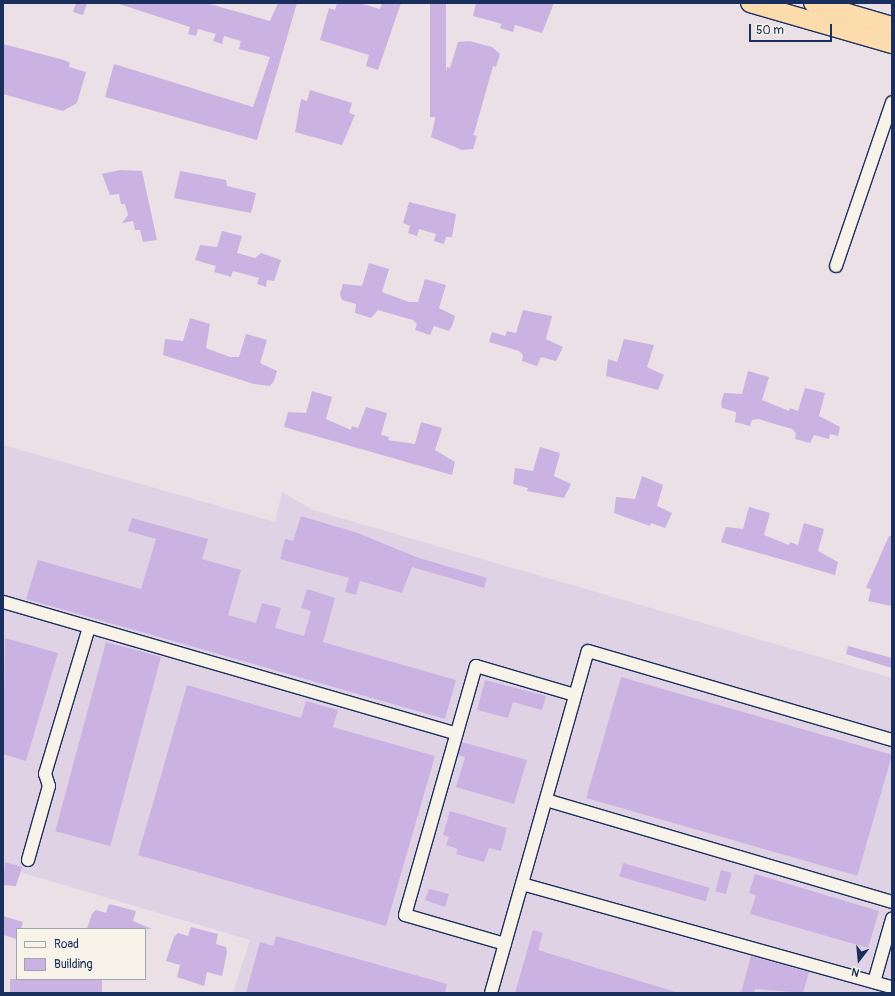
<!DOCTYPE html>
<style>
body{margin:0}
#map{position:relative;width:895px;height:996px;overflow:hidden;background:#eae0e6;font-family:Pangolin,sans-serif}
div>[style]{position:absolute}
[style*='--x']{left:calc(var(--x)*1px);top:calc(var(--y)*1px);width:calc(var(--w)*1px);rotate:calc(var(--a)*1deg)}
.built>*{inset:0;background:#e0d2e5}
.building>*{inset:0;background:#cab3e2;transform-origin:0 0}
.roads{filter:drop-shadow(1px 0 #1b2f5e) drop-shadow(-1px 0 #1b2f5e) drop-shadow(0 1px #1b2f5e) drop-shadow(0 -1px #1b2f5e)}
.minor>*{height:12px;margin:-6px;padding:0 6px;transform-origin:6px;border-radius:6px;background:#f7f3e8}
.highway>*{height:18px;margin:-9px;padding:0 9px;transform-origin:9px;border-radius:9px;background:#fcdcac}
span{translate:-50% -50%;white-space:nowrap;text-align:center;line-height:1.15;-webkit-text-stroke:3px #f7f3e8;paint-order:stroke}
.frame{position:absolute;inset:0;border:4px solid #1b2f5e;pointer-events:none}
.legend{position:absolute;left:16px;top:928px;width:130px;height:52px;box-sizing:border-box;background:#f7f3e8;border:1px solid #9fa5b1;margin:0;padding:5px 7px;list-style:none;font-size:12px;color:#1b2f5e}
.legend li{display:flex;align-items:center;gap:8px;height:20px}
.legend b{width:20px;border:1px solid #9fa5b1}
.north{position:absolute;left:839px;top:940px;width:40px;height:40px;-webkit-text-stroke:3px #f7f3e8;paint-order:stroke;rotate:196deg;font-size:11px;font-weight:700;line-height:16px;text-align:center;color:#1b2f5e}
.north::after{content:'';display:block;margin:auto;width:14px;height:18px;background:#1b2f5e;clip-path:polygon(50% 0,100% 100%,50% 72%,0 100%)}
.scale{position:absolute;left:749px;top:24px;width:83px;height:18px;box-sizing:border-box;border:2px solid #1b2f5e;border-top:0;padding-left:5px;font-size:12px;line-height:14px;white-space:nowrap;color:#1b2f5e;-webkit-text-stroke:3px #f7f3e8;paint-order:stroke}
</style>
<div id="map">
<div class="built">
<div style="clip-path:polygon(3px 445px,275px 522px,282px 492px,313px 510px,892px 678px,892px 993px,233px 993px,250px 940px,3px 867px)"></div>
</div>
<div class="building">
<div style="clip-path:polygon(76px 3px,87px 3px,83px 15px,73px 12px)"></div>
<div style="clip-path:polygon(116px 3px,206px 3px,270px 21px,278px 3px,297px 3px,257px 140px,105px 97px,114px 64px,253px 107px,270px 57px,239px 49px,241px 41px,224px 36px,222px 44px,213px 41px,216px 34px,198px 29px,196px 36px,188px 34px,190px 27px)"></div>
<div style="clip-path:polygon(337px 3px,359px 3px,380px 9px,382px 3px,401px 3px,378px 70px,366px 66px,369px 55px,320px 40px,329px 8px,335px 10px)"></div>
<div style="left:430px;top:3px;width:16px;height:114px"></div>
<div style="clip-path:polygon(476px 3px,554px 3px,542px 33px,515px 25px,513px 32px,500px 28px,502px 24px,473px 16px)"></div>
<div style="clip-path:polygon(469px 41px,492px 47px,500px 54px,496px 67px,493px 66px,475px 130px,473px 135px,477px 136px,473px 149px,462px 150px,431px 137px,447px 67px,450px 68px,458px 42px)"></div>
<div style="clip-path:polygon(3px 44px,64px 60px,70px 63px,69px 67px,86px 72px,77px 103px,63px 111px,3px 94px)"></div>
<div style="clip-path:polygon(310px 90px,352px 103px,349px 113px,355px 115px,342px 145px,295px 132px,301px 99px,307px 101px)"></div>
<div style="clip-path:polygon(120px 170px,142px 171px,157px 240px,143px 242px,140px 230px,135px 230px,133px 221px,122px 223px,128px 215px,125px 204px,121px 204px,119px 194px,110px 195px,102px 174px)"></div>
<div style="clip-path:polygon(180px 171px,226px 180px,227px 186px,256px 193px,251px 213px,174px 198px)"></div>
<div style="clip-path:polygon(409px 202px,456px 214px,452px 237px,446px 237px,444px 244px,434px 241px,436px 234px,419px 229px,417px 236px,408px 233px,410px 226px,403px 223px)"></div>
<div style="clip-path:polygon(222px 231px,242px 236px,237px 253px,255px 258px,261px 253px,281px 260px,274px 281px,267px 280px,266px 287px,257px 284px,259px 278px,233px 271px,231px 277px,214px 272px,216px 266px,195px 260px,200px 245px,217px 247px)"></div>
<div style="clip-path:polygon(369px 263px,389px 269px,382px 292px,409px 302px,418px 302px,425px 279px,446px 285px,439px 308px,455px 316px,452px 326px,449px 331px,434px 326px,430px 335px,415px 330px,417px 324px,413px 320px,378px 310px,371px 318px,355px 313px,356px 304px,342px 300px,340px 294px,343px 284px,362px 286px)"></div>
<div style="clip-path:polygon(523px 310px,552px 316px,546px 339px,563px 347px,556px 361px,541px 357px,537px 366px,522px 361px,523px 355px,519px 351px,489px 342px,492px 332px,505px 336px,507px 331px,516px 333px)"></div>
<div style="clip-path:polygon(190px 318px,210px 324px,206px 348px,230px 357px,239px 357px,246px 334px,267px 340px,260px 363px,277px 371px,274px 381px,270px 386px,254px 384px,163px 355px,165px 339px,183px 341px)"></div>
<div style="clip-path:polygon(624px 339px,654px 345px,647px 367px,664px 375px,658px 390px,606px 376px,608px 359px,617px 362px)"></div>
<div style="clip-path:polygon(748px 371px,769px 377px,762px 400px,789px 411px,790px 408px,798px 411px,805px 388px,825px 393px,819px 416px,840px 427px,838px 436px,830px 434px,829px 439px,814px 435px,810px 443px,795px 439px,796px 433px,792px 429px,758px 419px,752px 420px,750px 426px,735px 422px,736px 412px,722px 408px,721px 403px,724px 393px,742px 394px)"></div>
<div style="clip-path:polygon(312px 391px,332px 397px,326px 419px,351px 430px,352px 426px,358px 428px,366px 407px,387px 413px,381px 435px,389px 437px,388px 440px,415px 444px,421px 422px,442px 428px,435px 450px,455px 462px,452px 475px,284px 427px,288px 412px,306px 413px)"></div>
<div style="clip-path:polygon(540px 447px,560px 453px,554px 476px,571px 484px,564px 498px,527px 491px,528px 488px,513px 484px,515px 468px,533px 471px)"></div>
<div style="clip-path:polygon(642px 476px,663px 485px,657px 506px,672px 513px,665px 528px,651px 523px,650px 526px,614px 513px,616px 497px,635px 499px)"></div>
<div style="clip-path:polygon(749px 507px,770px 513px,764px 535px,789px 545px,790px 542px,798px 545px,804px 523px,824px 529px,818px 551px,838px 562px,835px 575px,721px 542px,726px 527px,743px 529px)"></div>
<div style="clip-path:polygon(301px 516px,358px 533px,416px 557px,487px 578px,484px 588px,412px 567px,402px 593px,360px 581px,356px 595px,345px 592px,349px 578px,280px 559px,285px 539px,293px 541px)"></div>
<div style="clip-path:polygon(132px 518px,208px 539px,202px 559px,241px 570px,228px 615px,256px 623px,262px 603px,281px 608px,275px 628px,304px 636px,311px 611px,301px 608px,307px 589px,335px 598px,323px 642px,456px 680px,445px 719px,26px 599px,38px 560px,141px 589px,156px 539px,128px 531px)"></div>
<div style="clip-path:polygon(889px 536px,892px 536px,892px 606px,868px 601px,871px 589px,866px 588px)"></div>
<div style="clip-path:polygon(5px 638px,58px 653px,26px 761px,3px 754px)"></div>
<div style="left:106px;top:642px;width:57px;height:196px;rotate:15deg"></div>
<div style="clip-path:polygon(848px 646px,892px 658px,892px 668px,846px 654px)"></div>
<div style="left:621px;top:677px;width:282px;height:126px;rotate:16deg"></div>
<div style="clip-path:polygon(485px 680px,546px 696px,542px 710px,513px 702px,508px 718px,477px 710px)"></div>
<div style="clip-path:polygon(187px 685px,301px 718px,306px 701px,338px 710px,333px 727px,435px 756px,386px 926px,138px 855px)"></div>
<div style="clip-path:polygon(462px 742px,527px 760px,514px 804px,456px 787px,465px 757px,458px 755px)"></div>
<div style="clip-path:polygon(450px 811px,507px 828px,501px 851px,489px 848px,484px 862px,456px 854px,458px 849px,446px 845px,449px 837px,443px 835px)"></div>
<div style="clip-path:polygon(5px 862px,22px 867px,16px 886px,3px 885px)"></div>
<div style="left:623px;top:863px;width:90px;height:14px;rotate:16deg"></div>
<div style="left:721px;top:870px;width:11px;height:22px;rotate:15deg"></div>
<div style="clip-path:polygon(755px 874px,879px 911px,868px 948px,750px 914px,756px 895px,749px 893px)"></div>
<div style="clip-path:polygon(429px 889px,449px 894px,445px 907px,425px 900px)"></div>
<div style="clip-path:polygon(109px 904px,136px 911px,133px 921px,152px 929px,87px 929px,92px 914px,96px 910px,106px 913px)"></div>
<div style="clip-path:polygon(3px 916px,23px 922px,21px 929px,17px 929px,17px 939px,3px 935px)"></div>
<div style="clip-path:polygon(191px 927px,218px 934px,216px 944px,226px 947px,227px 952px,222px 976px,207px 972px,204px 986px,177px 977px,180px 965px,166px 961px,174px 937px,178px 933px,188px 936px)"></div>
<div style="clip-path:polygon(533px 930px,543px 933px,538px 950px,679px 993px,515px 993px)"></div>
<div style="clip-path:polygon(276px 936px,447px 984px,445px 993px,246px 993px,260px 942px,273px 946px)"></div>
<div style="clip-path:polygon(751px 956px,809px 972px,803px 993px,755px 989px,754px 993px,741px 993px)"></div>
<div style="left:10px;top:979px;width:92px;height:15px"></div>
</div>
<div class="roads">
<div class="minor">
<div style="--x:836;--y:266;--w:173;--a:-71.1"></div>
<div style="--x:3;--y:602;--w:472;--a:16.2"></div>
<div style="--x:546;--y:800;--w:361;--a:16.4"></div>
<div style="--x:28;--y:860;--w:77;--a:-74.2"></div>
<div style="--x:49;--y:786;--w:13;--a:-108"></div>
<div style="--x:45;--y:774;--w:153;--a:-73.3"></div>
<div style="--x:522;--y:884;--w:384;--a:15.6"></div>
<div style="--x:505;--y:944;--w:104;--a:-163.8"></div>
<div style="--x:405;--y:915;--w:259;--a:-74.1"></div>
<div style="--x:476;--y:666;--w:103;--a:16.3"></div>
<div style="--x:874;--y:982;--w:66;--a:-74.1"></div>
<div style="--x:491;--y:993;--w:355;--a:-74.2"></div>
<div style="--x:588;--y:651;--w:317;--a:16.3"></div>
</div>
<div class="highway">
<div style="--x:750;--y:3;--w:148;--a:16.1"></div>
<div style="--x:813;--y:3;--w:82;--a:16.2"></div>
</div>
</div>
<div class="frame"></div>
<ul class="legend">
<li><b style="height:5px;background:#f7f3e8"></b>Road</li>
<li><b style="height:11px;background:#cab3e2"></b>Building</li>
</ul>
<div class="north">N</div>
<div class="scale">50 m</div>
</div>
